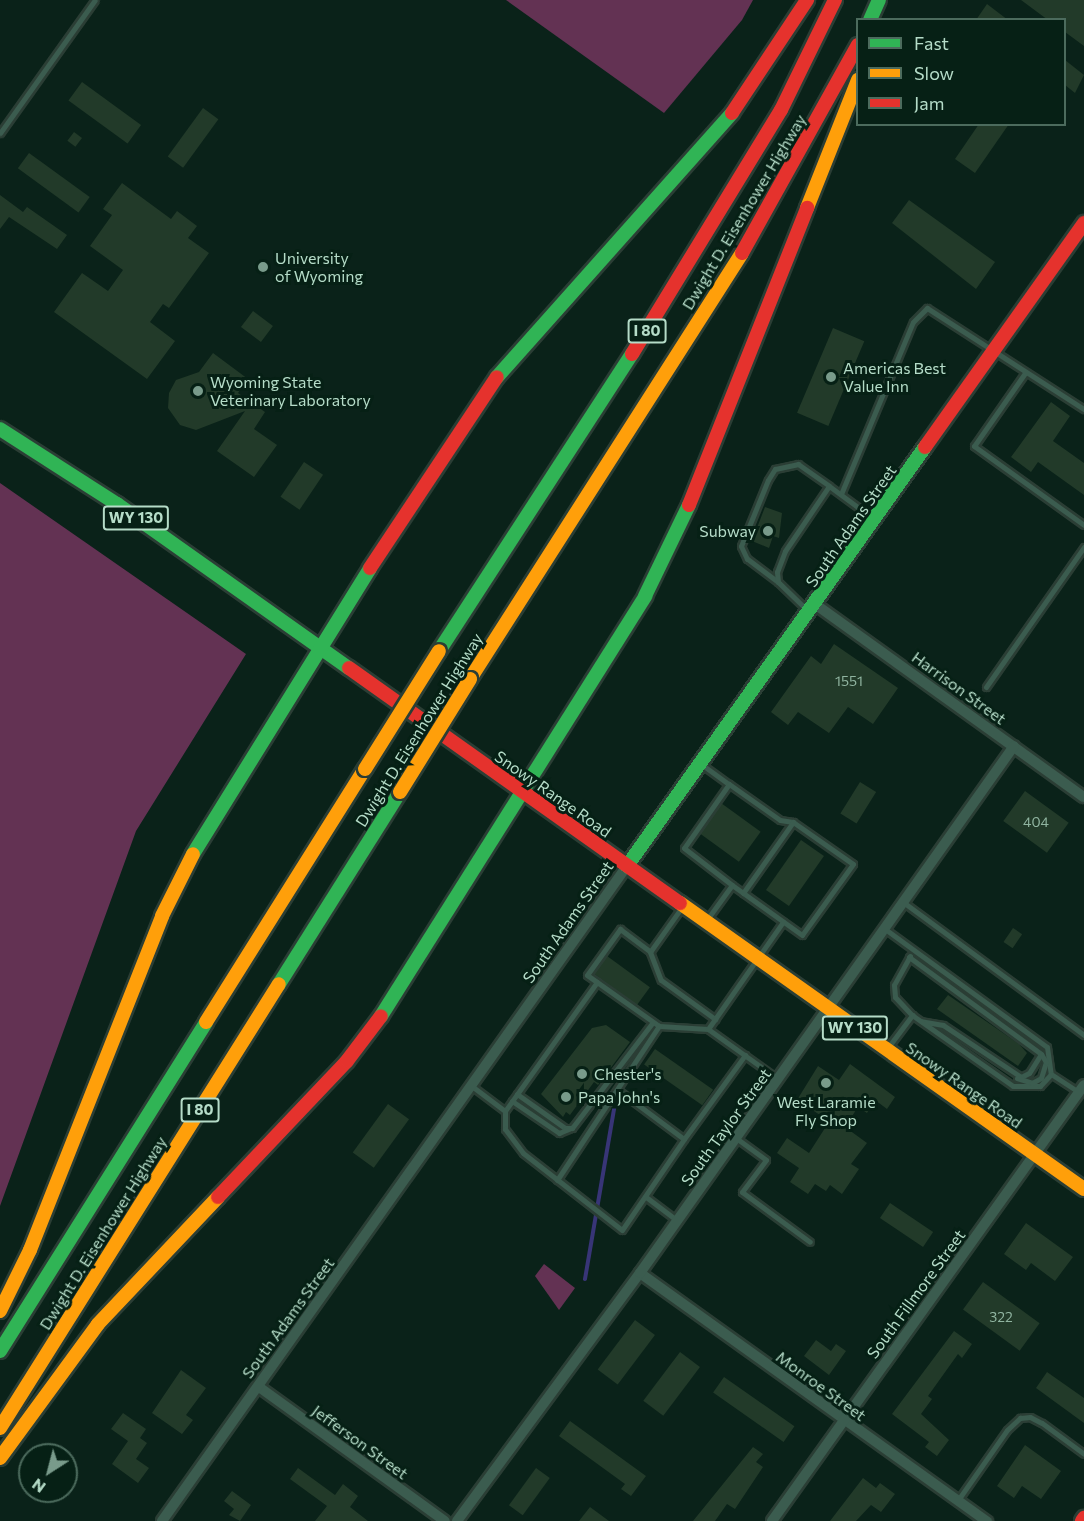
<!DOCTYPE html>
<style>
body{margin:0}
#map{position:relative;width:1084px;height:1521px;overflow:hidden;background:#0a2219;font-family:Commissioner,sans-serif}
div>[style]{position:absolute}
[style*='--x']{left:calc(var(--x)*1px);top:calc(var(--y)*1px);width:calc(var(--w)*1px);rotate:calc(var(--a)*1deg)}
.green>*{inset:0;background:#633253}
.stream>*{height:4px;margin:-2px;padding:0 2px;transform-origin:2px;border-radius:2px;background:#383577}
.building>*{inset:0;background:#223a29;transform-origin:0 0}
.roads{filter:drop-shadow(2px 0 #2b3e35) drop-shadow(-2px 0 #2b3e35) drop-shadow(0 2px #2b3e35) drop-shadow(0 -2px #2b3e35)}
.lane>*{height:5px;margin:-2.5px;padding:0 2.5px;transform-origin:2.5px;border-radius:2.5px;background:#3b5c4f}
.street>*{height:10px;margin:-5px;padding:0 5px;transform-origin:5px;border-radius:5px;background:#3b5c4f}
.fast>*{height:14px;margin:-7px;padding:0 7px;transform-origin:7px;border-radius:7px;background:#30b455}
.slow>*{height:14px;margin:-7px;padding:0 7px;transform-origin:7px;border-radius:7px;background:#ff9f0a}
.jam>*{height:14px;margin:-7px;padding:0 7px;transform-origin:7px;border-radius:7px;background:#e5322d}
.bridges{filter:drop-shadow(2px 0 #2b3e35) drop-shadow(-2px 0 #2b3e35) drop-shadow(0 2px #2b3e35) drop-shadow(0 -2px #2b3e35)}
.slow-bridge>*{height:14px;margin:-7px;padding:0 7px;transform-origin:7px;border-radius:7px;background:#ff9f0a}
.dots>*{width:16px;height:16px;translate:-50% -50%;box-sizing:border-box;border:3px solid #062015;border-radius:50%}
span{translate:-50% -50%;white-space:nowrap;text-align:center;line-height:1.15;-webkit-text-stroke:6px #062015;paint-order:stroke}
.number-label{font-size:14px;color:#90b4a0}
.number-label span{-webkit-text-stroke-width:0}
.shield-label span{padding:2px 4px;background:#062015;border:2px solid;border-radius:4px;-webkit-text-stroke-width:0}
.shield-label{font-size:15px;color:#b5dcc8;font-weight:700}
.street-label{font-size:16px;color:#b5dcc8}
.poi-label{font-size:16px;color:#b5dcc8}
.left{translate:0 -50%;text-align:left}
.right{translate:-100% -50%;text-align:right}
.legend{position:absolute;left:856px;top:18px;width:210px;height:108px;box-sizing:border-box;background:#062015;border:2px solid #4c6b5d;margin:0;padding:8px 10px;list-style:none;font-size:18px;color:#b5dcc8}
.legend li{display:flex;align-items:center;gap:12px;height:30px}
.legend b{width:30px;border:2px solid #4c6b5d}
.north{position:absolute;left:18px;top:1443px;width:60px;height:60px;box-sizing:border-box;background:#062015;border:2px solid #4c6b5d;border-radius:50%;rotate:216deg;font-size:16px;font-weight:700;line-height:24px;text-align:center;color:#b5dcc8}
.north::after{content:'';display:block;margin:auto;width:21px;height:27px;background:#799b8b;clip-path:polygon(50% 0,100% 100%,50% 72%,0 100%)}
</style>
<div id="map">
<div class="green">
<div style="clip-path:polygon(506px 0,753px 0,742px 20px,664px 113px)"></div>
<div style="clip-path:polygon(0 483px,246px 654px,136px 831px,0 1206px)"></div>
<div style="clip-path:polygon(544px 1264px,575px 1288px,559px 1310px,535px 1276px)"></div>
</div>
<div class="stream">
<div style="--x:585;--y:1279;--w:185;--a:-80.3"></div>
</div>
<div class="building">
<div style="clip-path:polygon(1021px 0,1084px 0,1084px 46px,1065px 32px,1065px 20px,1048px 20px)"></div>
<div style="clip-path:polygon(987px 4px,1008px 20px,976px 20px)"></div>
<div style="clip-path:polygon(1065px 60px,1084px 75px,1075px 93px,1065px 85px)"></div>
<div style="left:82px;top:82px;width:73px;height:23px;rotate:36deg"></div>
<div style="left:203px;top:108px;width:19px;height:60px;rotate:36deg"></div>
<div style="clip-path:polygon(979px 124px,1009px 124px,975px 173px,955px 159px)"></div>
<div style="left:74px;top:132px;width:10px;height:11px;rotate:37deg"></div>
<div style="left:29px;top:153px;width:75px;height:19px;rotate:36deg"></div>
<div style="clip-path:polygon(122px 183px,171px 219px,177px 211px,197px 226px,188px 238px,209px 253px,169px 308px,163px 304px,150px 322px,175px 341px,147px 379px,54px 312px,82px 273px,108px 291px,123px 270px,90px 246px,112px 215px,103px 209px)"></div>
<div style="clip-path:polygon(0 195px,23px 212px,27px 207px,67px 235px,57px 249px,9px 217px,0 229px)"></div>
<div style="clip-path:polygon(909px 200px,995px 262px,976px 289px,892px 223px)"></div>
<div style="left:253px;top:311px;width:25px;height:20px;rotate:37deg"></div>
<div style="left:833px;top:328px;width:34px;height:92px;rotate:23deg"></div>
<div style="clip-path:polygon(213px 353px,248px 379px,238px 393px,265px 412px,254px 429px,277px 445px,254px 477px,217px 451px,245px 411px,196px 430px,180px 425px,168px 408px,169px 393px,176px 380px,199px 372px)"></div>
<div style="clip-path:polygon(1051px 402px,1070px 416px,1053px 441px,1084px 463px,1084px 495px,1038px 462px,1031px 472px,1011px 457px)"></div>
<div style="left:304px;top:462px;width:23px;height:42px;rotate:34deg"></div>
<div style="clip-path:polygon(765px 507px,782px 513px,779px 538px,773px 536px,769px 548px,752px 541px)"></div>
<div style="clip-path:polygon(834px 644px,898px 688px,873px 724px,848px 707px,829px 733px,798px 712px,788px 725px,771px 712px,811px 656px,821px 664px)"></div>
<div style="left:860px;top:782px;width:19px;height:37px;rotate:32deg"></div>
<div style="left:1025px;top:791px;width:54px;height:37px;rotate:36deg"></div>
<div style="left:721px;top:803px;width:49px;height:37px;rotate:36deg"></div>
<div style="left:801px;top:840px;width:28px;height:61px;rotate:35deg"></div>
<div style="left:1013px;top:928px;width:11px;height:17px;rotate:34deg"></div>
<div style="left:607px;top:956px;width:53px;height:22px;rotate:36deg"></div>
<div style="clip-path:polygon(948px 995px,1019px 1044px,1027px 1053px,1018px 1066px,937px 1009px)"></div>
<div style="clip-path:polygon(606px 1025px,630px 1042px,598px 1085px,594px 1082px,570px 1115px,566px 1112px,563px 1117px,541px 1094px,592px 1028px)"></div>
<div style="left:655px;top:1049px;width:71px;height:19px;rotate:35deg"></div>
<div style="clip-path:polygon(850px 1064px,895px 1097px,887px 1109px,875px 1100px,867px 1113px,858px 1107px,845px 1127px,867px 1143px,851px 1164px,859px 1169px,842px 1194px,830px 1185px,826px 1191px,815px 1184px,808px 1194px,790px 1182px,799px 1168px,777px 1153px,787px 1138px,809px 1153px,825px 1128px,818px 1124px,823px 1117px,797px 1100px,818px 1066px,839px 1080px)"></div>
<div style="left:388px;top:1104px;width:26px;height:60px;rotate:36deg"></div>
<div style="left:890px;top:1203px;width:52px;height:18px;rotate:34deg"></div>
<div style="clip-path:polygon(1026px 1223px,1073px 1257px,1055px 1281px,1031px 1263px,1026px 1270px,1004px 1254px)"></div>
<div style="left:983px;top:1282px;width:70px;height:34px;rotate:36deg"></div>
<div style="left:635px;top:1320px;width:25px;height:62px;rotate:37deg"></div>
<div style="clip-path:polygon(954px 1331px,972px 1344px,962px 1358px,958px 1354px,928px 1396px,932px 1399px,921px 1414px,949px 1440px,937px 1456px,925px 1447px,929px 1442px,892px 1414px)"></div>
<div style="clip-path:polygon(816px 1340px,831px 1351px,836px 1344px,846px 1351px,829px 1375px,804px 1356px)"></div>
<div style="left:680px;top:1352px;width:25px;height:61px;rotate:37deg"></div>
<div style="clip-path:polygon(181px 1370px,206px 1388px,186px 1415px,193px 1420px,182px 1434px,152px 1413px)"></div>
<div style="clip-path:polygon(1047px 1372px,1084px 1398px,1084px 1423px,1036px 1388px)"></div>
<div style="left:724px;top:1377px;width:86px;height:19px;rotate:35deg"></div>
<div style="clip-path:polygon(123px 1413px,146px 1429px,140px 1438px,147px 1443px,136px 1459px,149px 1468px,138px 1483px,112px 1464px,128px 1441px,111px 1429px)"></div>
<div style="clip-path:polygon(570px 1421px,646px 1476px,631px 1496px,621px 1489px,625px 1484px,559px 1436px)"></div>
<div style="clip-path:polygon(1025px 1445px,1061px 1471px,1041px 1499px,1022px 1486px,1014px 1498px,997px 1486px)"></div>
<div style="clip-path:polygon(753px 1447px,763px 1454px,756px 1462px,763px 1467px,735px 1509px,727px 1504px,715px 1521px,693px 1521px)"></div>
<div style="clip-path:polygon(298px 1468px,335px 1495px,343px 1484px,358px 1496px,350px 1507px,368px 1521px,315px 1521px,327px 1506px,290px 1479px)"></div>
<div style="left:536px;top:1468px;width:17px;height:46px;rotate:36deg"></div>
<div style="clip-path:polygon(863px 1478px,876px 1488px,880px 1483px,895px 1494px,881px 1512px,871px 1505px,856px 1521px,830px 1521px)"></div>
<div style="clip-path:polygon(232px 1491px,251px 1505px,240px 1521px,229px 1515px,234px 1509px,224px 1501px)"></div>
<div style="clip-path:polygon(590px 1507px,609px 1521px,579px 1521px)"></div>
</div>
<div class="roads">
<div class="lane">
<div style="--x:0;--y:133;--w:163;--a:-54.5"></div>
<div style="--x:1025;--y:373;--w:89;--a:124.9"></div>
<div style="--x:974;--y:446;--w:135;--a:35.7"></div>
<div style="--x:841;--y:494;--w:186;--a:-67.3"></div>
<div style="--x:913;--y:322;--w:20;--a:-45"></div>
<div style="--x:927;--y:308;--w:187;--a:32.8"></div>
<div style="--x:778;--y:582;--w:39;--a:-143"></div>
<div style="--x:747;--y:559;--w:14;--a:-115"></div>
<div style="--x:741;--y:546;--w:71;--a:-67.8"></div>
<div style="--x:768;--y:480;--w:13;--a:-58"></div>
<div style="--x:775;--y:469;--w:24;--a:-12"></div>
<div style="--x:798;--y:464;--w:38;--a:35"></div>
<div style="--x:806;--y:609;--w:39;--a:-136"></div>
<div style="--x:778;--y:582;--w:10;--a:-96"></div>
<div style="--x:777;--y:572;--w:22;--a:-69"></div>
<div style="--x:785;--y:551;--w:78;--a:-55.9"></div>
<div style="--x:829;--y:486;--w:52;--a:36.4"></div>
<div style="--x:986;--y:687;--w:171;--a:-55"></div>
<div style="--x:701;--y:764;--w:34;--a:36"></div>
<div style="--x:729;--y:784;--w:78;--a:125.1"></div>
<div style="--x:684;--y:848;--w:61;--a:37.6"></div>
<div style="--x:732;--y:885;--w:41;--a:126"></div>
<div style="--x:729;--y:784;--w:62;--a:35.2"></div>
<div style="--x:780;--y:820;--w:13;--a:9"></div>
<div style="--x:793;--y:822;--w:73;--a:35"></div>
<div style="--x:853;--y:864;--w:87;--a:125.7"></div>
<div style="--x:802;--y:935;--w:86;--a:-144.5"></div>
<div style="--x:743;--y:893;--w:87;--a:-54.8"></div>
<div style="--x:903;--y:902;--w:225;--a:36.3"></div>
<div style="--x:885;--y:929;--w:200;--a:36.1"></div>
<div style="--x:1047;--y:1047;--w:27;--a:82"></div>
<div style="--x:1051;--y:1074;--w:33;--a:33"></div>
<div style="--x:650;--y:952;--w:55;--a:-54.6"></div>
<div style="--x:910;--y:956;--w:33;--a:119"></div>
<div style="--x:894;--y:985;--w:12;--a:85"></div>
<div style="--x:895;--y:997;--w:25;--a:47"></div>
<div style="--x:909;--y:957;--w:164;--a:36.3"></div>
<div style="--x:1041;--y:1054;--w:22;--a:122"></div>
<div style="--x:1029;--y:1073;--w:9;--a:153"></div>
<div style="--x:1021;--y:1077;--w:94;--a:-146.3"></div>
<div style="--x:943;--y:1025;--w:22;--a:-170"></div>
<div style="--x:597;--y:982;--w:158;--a:125.5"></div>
<div style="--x:505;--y:1111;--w:18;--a:90"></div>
<div style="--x:505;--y:1129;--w:30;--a:53"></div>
<div style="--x:523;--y:1153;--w:125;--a:37.9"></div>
<div style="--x:622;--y:1230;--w:110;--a:-55.7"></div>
<div style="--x:708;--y:1029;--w:49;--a:-176.5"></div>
<div style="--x:659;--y:1026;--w:88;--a:-144.7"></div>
<div style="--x:587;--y:975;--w:57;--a:-54.3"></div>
<div style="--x:620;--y:929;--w:38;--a:37"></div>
<div style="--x:650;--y:952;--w:30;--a:69"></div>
<div style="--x:661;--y:980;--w:67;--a:35.8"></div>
<div style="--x:889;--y:1046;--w:39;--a:-53"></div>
<div style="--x:912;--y:1015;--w:123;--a:35.1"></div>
<div style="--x:1013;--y:1086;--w:27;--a:0"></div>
<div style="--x:1040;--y:1086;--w:16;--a:-47"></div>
<div style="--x:1017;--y:1078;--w:16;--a:18"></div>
<div style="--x:1032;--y:1083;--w:10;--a:-29"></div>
<div style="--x:1041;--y:1078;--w:17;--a:-73"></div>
<div style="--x:1046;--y:1062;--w:9;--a:-122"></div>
<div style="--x:778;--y:1079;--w:86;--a:-144.5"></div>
<div style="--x:708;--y:1029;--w:131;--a:-55"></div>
<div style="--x:473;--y:1087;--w:40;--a:37"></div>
<div style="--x:618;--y:1090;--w:82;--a:36.6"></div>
<div style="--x:684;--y:1139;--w:104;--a:-54"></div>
<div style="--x:517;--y:1094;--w:59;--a:35.3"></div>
<div style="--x:565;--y:1128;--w:7;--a:0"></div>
<div style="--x:572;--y:1128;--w:133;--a:-52.6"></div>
<div style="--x:512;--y:1101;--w:57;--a:34.2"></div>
<div style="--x:559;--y:1133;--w:13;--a:-23"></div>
<div style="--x:736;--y:1138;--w:37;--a:36"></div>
<div style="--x:766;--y:1160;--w:40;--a:127"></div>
<div style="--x:742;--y:1192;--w:84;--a:36.3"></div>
<div style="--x:557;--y:1180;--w:185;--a:-56.5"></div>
<div style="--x:646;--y:1197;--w:39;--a:37"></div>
<div style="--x:958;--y:1500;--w:85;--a:-55"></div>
<div style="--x:1007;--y:1430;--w:18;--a:-43"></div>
<div style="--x:1020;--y:1418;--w:10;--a:-6"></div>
<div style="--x:1030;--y:1417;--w:13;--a:27"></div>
<div style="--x:1042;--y:1423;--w:52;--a:36.4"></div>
</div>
<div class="street">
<div style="--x:815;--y:604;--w:331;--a:35.7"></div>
<div style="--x:640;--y:1273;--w:427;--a:35.6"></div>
<div style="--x:259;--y:1387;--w:229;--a:35.8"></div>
<div style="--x:162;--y:1521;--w:803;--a:-54.63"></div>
<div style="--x:457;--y:1521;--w:308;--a:-53.6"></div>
<div style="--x:640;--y:1273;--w:646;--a:-54.64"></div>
<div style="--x:772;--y:1521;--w:536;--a:-54.41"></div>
</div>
<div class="fast">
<div style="--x:870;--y:20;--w:22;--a:-66"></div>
<div style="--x:497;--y:377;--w:353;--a:-48.3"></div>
<div style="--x:0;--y:429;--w:139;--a:32.7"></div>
<div style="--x:117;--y:504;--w:284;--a:35.3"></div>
<div style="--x:439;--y:651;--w:354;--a:-57"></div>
<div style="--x:193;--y:854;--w:336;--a:-58.2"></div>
<div style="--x:627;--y:866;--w:514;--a:-54.58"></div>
<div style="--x:279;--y:984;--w:227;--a:-57.8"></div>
<div style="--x:381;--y:1016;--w:496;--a:-57.8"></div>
<div style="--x:645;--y:596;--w:101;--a:-64.2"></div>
<div style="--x:0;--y:1351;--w:388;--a:-57.9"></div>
</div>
<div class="slow">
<div style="--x:807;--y:208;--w:138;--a:-68.3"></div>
<div style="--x:470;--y:679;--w:505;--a:-57.44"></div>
<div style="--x:680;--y:903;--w:495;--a:35.3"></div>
<div style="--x:206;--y:1022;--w:299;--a:-57.9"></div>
<div style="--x:0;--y:1311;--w:68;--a:-63.8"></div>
<div style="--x:30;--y:1250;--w:359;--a:-68.4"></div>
<div style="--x:162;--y:916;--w:69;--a:-63.4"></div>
<div style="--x:0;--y:1428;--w:524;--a:-57.86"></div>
<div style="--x:0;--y:1458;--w:166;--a:-53.8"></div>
<div style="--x:98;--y:1324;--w:175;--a:-46.6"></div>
</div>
<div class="jam">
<div style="--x:732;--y:113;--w:136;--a:-56.4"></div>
<div style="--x:742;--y:253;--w:238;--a:-60.9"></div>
<div style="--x:632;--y:354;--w:286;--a:-58.6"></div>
<div style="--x:781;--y:110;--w:123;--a:-63.9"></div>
<div style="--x:925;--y:447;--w:275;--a:-54.6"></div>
<div style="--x:689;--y:505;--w:320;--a:-68.3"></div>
<div style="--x:370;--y:568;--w:229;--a:-56.4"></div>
<div style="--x:349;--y:668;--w:406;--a:35.4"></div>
<div style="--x:218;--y:1197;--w:187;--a:-46.5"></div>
<div style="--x:347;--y:1061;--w:56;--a:-52.9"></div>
<div style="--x:1082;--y:1521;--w:4;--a:-56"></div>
</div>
</div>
<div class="bridges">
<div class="slow-bridge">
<div style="--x:365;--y:769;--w:139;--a:-57.9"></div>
<div style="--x:400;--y:792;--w:133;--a:-58.2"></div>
</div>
</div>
<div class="dots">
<div style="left:263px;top:267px;background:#799b8b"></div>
<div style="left:831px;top:377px;background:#799b8b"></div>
<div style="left:198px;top:391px;background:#799b8b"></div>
<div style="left:768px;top:531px;background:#799b8b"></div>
<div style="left:582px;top:1074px;background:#799b8b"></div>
<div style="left:826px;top:1083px;background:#799b8b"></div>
<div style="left:566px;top:1097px;background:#799b8b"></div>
</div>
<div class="number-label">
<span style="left:849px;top:681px">1551</span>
<span style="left:1036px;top:822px">404</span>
<span style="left:1001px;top:1317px">322</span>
</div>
<div class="shield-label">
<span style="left:647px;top:331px">I 80</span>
<span style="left:136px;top:518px">WY 130</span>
<span style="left:855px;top:1028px">WY 130</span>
<span style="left:200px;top:1110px">I 80</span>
</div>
<div class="street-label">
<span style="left:744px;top:212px;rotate:-59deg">Dwight D. Eisenhower Highway</span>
<span style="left:851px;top:526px;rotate:-55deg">South Adams Street</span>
<span style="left:959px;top:688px;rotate:36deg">Harrison Street</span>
<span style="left:419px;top:730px;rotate:-58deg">Dwight D. Eisenhower Highway</span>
<span style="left:553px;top:794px;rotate:35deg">Snowy Range Road</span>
<span style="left:568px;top:922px;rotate:-55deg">South Adams Street</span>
<span style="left:964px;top:1085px;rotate:35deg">Snowy Range Road</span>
<span style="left:726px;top:1127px;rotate:-54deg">South Taylor Street</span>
<span style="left:103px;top:1233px;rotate:-58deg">Dwight D. Eisenhower Highway</span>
<span style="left:916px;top:1294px;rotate:-54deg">South Fillmore Street</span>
<span style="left:288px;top:1318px;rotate:-54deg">South Adams Street</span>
<span style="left:821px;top:1386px;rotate:36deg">Monroe Street</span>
<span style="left:360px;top:1442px;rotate:36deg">Jefferson Street</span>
</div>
<div class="poi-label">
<span class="left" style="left:275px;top:267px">University<br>of Wyoming</span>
<span class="left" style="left:843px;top:377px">Americas Best<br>Value Inn</span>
<span class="left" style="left:210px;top:391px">Wyoming State<br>Veterinary Laboratory</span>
<span class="right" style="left:756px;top:531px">Subway</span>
<span class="left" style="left:594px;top:1074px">Chester's</span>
<span class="left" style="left:578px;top:1097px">Papa John's</span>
<span style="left:826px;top:1111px">West Laramie<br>Fly Shop</span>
</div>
<ul class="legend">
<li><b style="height:8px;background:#30b455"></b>Fast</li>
<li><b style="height:8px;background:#ff9f0a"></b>Slow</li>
<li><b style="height:8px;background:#e5322d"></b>Jam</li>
</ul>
<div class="north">N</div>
</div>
